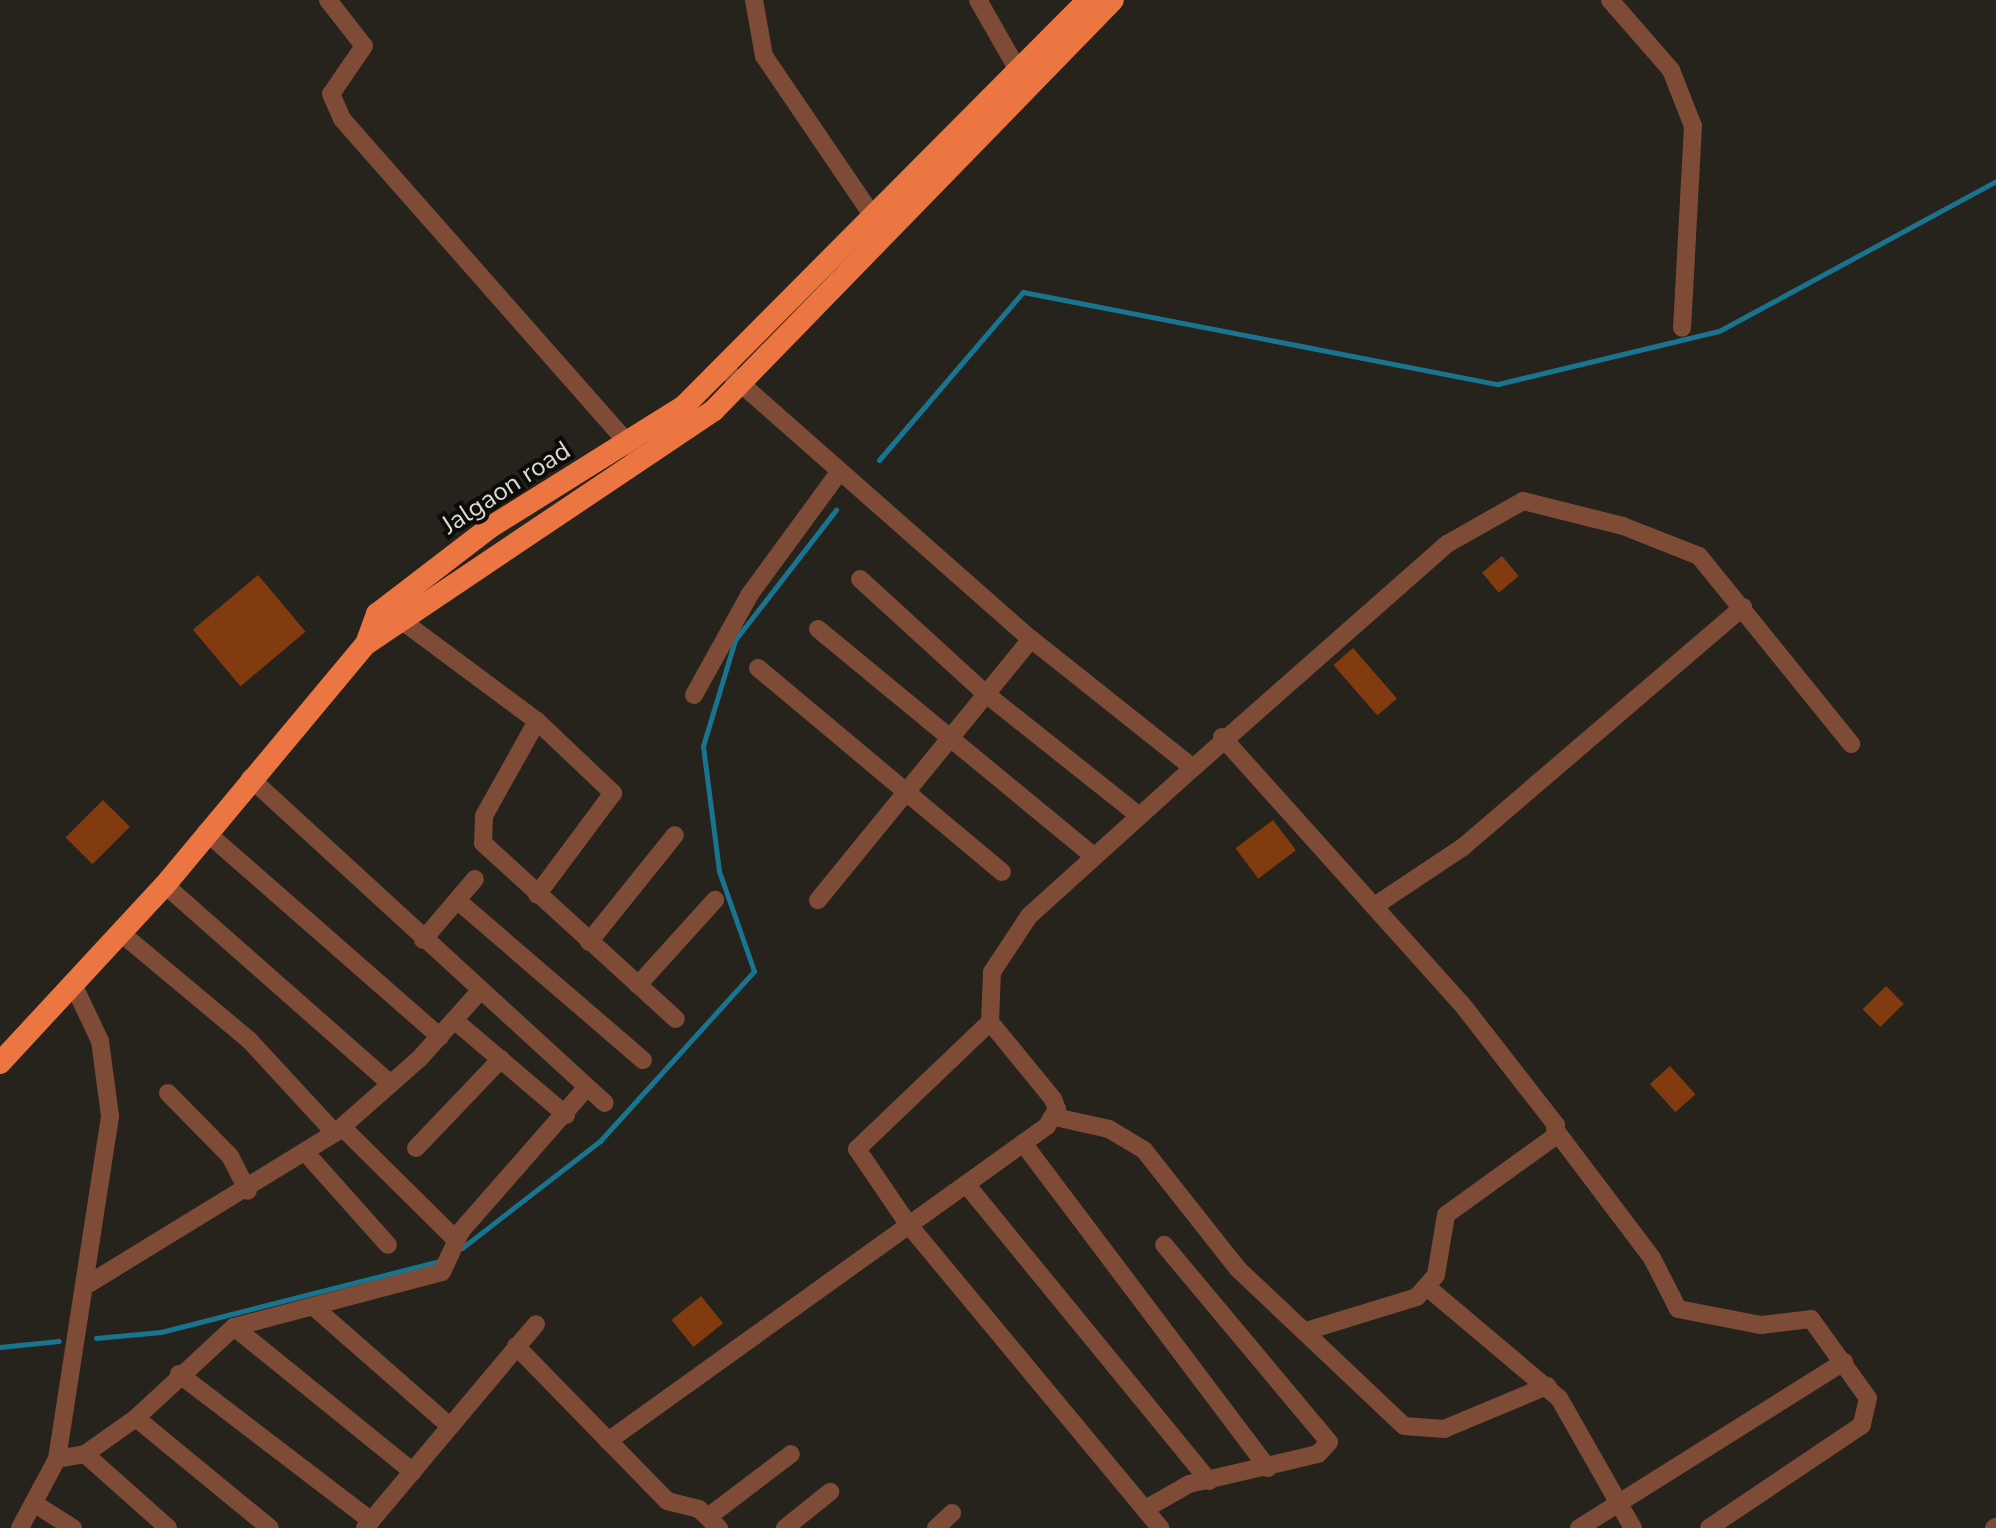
<!DOCTYPE html>
<style>
body{margin:0}
#map{position:relative;width:1996px;height:1528px;overflow:hidden;background:#26221c;font-family:"Nunito Sans",sans-serif}
div>[style]{position:absolute}
[style*='--x']{left:calc(var(--x)*1px);top:calc(var(--y)*1px);width:calc(var(--w)*1px);rotate:calc(var(--a)*1deg)}
.stream>*{height:5px;margin:-2.5px;padding:0 2.5px;transform-origin:2.5px;border-radius:2.5px;background:#19758f}
.building>*{inset:0;background:#823b0e;transform-origin:0 0}
.minor>*{height:18px;margin:-9px;padding:0 9px;transform-origin:9px;border-radius:9px;background:#7e4b36}
.trunk>*{height:22px;margin:-11px;padding:0 11px;transform-origin:11px;border-radius:11px;background:#eb7642}
span{translate:-50% -50%;white-space:nowrap;text-align:center;line-height:1.15;-webkit-text-stroke:8px #0d0c09;paint-order:stroke}
.street-label{font-size:26px;color:#dad8d4}
</style>
<div id="map">
<div class="stream">
<div style="--x:879;--y:460;--w:221;--a:-49.4"></div>
<div style="--x:1023;--y:292;--w:484;--a:11"></div>
<div style="--x:1498;--y:384;--w:227;--a:-13.5"></div>
<div style="--x:1719;--y:331;--w:315;--a:-28.4"></div>
<div style="--x:462;--y:1248;--w:175;--a:-37.8"></div>
<div style="--x:600;--y:1141;--w:229;--a:-47.8"></div>
<div style="--x:754;--y:971;--w:106;--a:-109.3"></div>
<div style="--x:719;--y:871;--w:126;--a:-97.3"></div>
<div style="--x:703;--y:746;--w:111;--a:-73.2"></div>
<div style="--x:735;--y:640;--w:165;--a:-52.2"></div>
<div style="--x:96;--y:1338;--w:65;--a:-5.3"></div>
<div style="--x:161;--y:1332;--w:291;--a:-14.3"></div>
<div style="--x:0;--y:1347;--w:59;--a:-5.8"></div>
</div>
<div class="building">
<div style="left:1502px;top:556px;width:26px;height:26px;rotate:50deg"></div>
<div style="left:258px;top:575px;width:74px;height:85px;rotate:50deg"></div>
<div style="left:1353px;top:648px;width:67px;height:26px;rotate:49deg"></div>
<div style="left:103px;top:800px;width:38px;height:53px;rotate:45deg"></div>
<div style="left:1273px;top:820px;width:38px;height:47px;rotate:53deg"></div>
<div style="left:1886px;top:986px;width:25px;height:33px;rotate:45deg"></div>
<div style="left:1670px;top:1066px;width:38px;height:27px;rotate:48deg"></div>
<div style="left:701px;top:1296px;width:35px;height:38px;rotate:51deg"></div>
</div>
<div class="minor">
<div style="--x:328;--y:0;--w:58;--a:52"></div>
<div style="--x:364;--y:46;--w:58;--a:124.5"></div>
<div style="--x:331;--y:94;--w:27;--a:66"></div>
<div style="--x:342;--y:119;--w:443;--a:48.6"></div>
<div style="--x:754;--y:0;--w:57;--a:79.9"></div>
<div style="--x:764;--y:56;--w:207;--a:55.8"></div>
<div style="--x:978;--y:0;--w:83;--a:60.3"></div>
<div style="--x:1610;--y:0;--w:93;--a:48.9"></div>
<div style="--x:1671;--y:70;--w:60;--a:68.6"></div>
<div style="--x:1693;--y:126;--w:202;--a:93.1"></div>
<div style="--x:730;--y:374;--w:401;--a:41.4"></div>
<div style="--x:1031;--y:639;--w:337;--a:129.2"></div>
<div style="--x:860;--y:579;--w:171;--a:42.4"></div>
<div style="--x:986;--y:694;--w:194;--a:38.5"></div>
<div style="--x:405;--y:623;--w:164;--a:36.6"></div>
<div style="--x:537;--y:721;--w:105;--a:43.5"></div>
<div style="--x:613;--y:793;--w:127;--a:126.7"></div>
<div style="--x:818;--y:629;--w:355;--a:39.5"></div>
<div style="--x:1031;--y:639;--w:207;--a:38.5"></div>
<div style="--x:1193;--y:768;--w:339;--a:-41.4"></div>
<div style="--x:1447;--y:544;--w:87;--a:-29.5"></div>
<div style="--x:1523;--y:501;--w:103;--a:14"></div>
<div style="--x:1623;--y:526;--w:82;--a:21.5"></div>
<div style="--x:1699;--y:556;--w:242;--a:51"></div>
<div style="--x:758;--y:668;--w:318;--a:39.9"></div>
<div style="--x:694;--y:695;--w:115;--a:-61"></div>
<div style="--x:750;--y:594;--w:147;--a:-53.8"></div>
<div style="--x:537;--y:721;--w:109;--a:119.2"></div>
<div style="--x:484;--y:816;--w:27;--a:92"></div>
<div style="--x:483;--y:843;--w:261;--a:42.4"></div>
<div style="--x:1222;--y:737;--w:358;--a:48.1"></div>
<div style="--x:1461;--y:1003;--w:155;--a:52.1"></div>
<div style="--x:1556;--y:1125;--w:12;--a:99"></div>
<div style="--x:1554;--y:1137;--w:133;--a:144.2"></div>
<div style="--x:1446;--y:1215;--w:61;--a:99.5"></div>
<div style="--x:1436;--y:1275;--w:29;--a:131"></div>
<div style="--x:1417;--y:1297;--w:112;--a:162.9"></div>
<div style="--x:250;--y:778;--w:481;--a:42.5"></div>
<div style="--x:206;--y:832;--w:311;--a:41.2"></div>
<div style="--x:165;--y:885;--w:301;--a:41.4"></div>
<div style="--x:458;--y:901;--w:244;--a:40.7"></div>
<div style="--x:1376;--y:905;--w:105;--a:-33.7"></div>
<div style="--x:1463;--y:847;--w:369;--a:-40.6"></div>
<div style="--x:121;--y:933;--w:168;--a:39.9"></div>
<div style="--x:250;--y:1041;--w:125;--a:47.3"></div>
<div style="--x:423;--y:940;--w:80;--a:-49.6"></div>
<div style="--x:589;--y:942;--w:137;--a:-51.2"></div>
<div style="--x:638;--y:985;--w:115;--a:-47.8"></div>
<div style="--x:454;--y:1020;--w:147;--a:40.3"></div>
<div style="--x:990;--y:1022;--w:184;--a:136.3"></div>
<div style="--x:857;--y:1149;--w:91;--a:55.8"></div>
<div style="--x:908;--y:1224;--w:395;--a:50.3"></div>
<div style="--x:168;--y:1093;--w:88;--a:45.5"></div>
<div style="--x:230;--y:1156;--w:39;--a:63"></div>
<div style="--x:1055;--y:1117;--w:55;--a:12.5"></div>
<div style="--x:1109;--y:1129;--w:41;--a:31"></div>
<div style="--x:1144;--y:1150;--w:152;--a:51.7"></div>
<div style="--x:1238;--y:1269;--w:228;--a:43.4"></div>
<div style="--x:1404;--y:1426;--w:40;--a:4.3"></div>
<div style="--x:1444;--y:1429;--w:112;--a:-22.7"></div>
<div style="--x:342;--y:1127;--w:161;--a:44.7"></div>
<div style="--x:1556;--y:1131;--w:159;--a:52.9"></div>
<div style="--x:1652;--y:1258;--w:57;--a:63"></div>
<div style="--x:1678;--y:1309;--w:85;--a:10.9"></div>
<div style="--x:1761;--y:1325;--w:50;--a:-6.8"></div>
<div style="--x:1811;--y:1319;--w:97;--a:54.2"></div>
<div style="--x:1868;--y:1398;--w:28;--a:103"></div>
<div style="--x:1862;--y:1425;--w:184;--a:146.1"></div>
<div style="--x:1023;--y:1143;--w:407;--a:53"></div>
<div style="--x:416;--y:1148;--w:123;--a:-46.3"></div>
<div style="--x:306;--y:1153;--w:123;--a:48.3"></div>
<div style="--x:966;--y:1184;--w:384;--a:50.7"></div>
<div style="--x:90;--y:1283;--w:287;--a:-31.5"></div>
<div style="--x:335;--y:1133;--w:113;--a:-41.4"></div>
<div style="--x:420;--y:1058;--w:90;--a:-48.2"></div>
<div style="--x:1427;--y:1287;--w:172;--a:40.1"></div>
<div style="--x:1559;--y:1398;--w:150;--a:60.4"></div>
<div style="--x:315;--y:1308;--w:179;--a:41.2"></div>
<div style="--x:234;--y:1327;--w:230;--a:39"></div>
<div style="--x:516;--y:1346;--w:216;--a:45.7"></div>
<div style="--x:667;--y:1501;--w:33;--a:14"></div>
<div style="--x:699;--y:1509;--w:28;--a:44"></div>
<div style="--x:179;--y:1374;--w:242;--a:37.4"></div>
<div style="--x:136;--y:1418;--w:173;--a:39.4"></div>
<div style="--x:608;--y:1441;--w:540;--a:-35.66"></div>
<div style="--x:1047;--y:1126;--w:20;--a:-60"></div>
<div style="--x:1057;--y:1109;--w:11;--a:-112"></div>
<div style="--x:1053;--y:1099;--w:99;--a:-129.3"></div>
<div style="--x:990;--y:1022;--w:50;--a:-87.7"></div>
<div style="--x:992;--y:972;--w:67;--a:-56.5"></div>
<div style="--x:1029;--y:916;--w:221;--a:-42.1"></div>
<div style="--x:85;--y:1454;--w:111;--a:41.7"></div>
<div style="--x:57;--y:1459;--w:28;--a:-10"></div>
<div style="--x:85;--y:1454;--w:62;--a:-35.2"></div>
<div style="--x:136;--y:1418;--w:134;--a:-42.9"></div>
<div style="--x:234;--y:1327;--w:215;--a:-14.8"></div>
<div style="--x:442;--y:1272;--w:45;--a:-65.1"></div>
<div style="--x:461;--y:1231;--w:190;--a:-48.8"></div>
<div style="--x:35;--y:1504;--w:45;--a:32.3"></div>
<div style="--x:1147;--y:1508;--w:48;--a:-29.7"></div>
<div style="--x:1189;--y:1484;--w:132;--a:-13.1"></div>
<div style="--x:1318;--y:1454;--w:16;--a:-47"></div>
<div style="--x:1329;--y:1442;--w:257;--a:-129.9"></div>
<div style="--x:708;--y:1517;--w:104;--a:-37.2"></div>
<div style="--x:20;--y:1528;--w:78;--a:-61.8"></div>
<div style="--x:57;--y:1459;--w:347;--a:-81.2"></div>
<div style="--x:110;--y:1116;--w:76;--a:-97.6"></div>
<div style="--x:100;--y:1041;--w:61;--a:-115.3"></div>
<div style="--x:365;--y:1528;--w:266;--a:-50"></div>
<div style="--x:785;--y:1528;--w:58;--a:-38.7"></div>
<div style="--x:936;--y:1528;--w:22;--a:-43"></div>
<div style="--x:1579;--y:1528;--w:313;--a:-32.1"></div>
<div style="--x:1994;--y:1528;--w:2;--a:-27"></div>
</div>
<div class="trunk">
<div style="--x:366;--y:644;--w:419;--a:-33.9"></div>
<div style="--x:714;--y:410;--w:572;--a:-45.78"></div>
<div style="--x:0;--y:1063;--w:243;--a:-47.2"></div>
<div style="--x:165;--y:885;--w:314;--a:-50.2"></div>
<div style="--x:366;--y:644;--w:32;--a:-70"></div>
<div style="--x:377;--y:614;--w:141;--a:-37.5"></div>
<div style="--x:489;--y:528;--w:229;--a:-32"></div>
<div style="--x:683;--y:407;--w:574;--a:-45.14"></div>
</div>
<div class="street-label">
<span style="left:506px;top:488px;rotate:-33deg">Jalgaon road</span>
</div>
</div>
